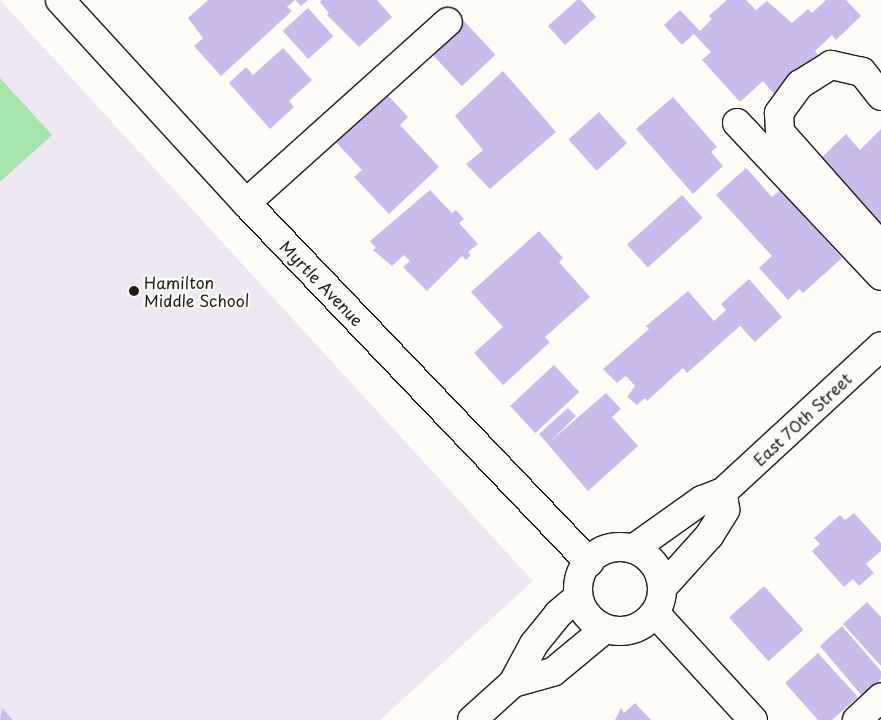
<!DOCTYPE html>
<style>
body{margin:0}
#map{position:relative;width:881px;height:720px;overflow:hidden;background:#fdfcf7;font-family:"Playpen Sans",sans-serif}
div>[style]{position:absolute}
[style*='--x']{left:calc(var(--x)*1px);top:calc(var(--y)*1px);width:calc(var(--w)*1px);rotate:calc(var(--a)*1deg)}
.built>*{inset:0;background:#eee8f4}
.green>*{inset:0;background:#a6e4ac}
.building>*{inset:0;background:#cbbbec;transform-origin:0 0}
.roads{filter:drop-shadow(1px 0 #1c1c1c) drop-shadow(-1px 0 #1c1c1c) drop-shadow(0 1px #1c1c1c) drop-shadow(0 -1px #1c1c1c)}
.minor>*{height:28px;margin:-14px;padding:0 14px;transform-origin:14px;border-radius:14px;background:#fdfcf7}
.minor>.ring{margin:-14px;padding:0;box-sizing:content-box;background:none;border:28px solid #fdfcf7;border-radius:50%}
.dots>*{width:14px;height:14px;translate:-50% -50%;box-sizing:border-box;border:2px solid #fdfcf7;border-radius:50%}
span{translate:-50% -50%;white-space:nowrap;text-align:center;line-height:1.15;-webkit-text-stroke:4.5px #fdfcf7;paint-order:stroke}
.poi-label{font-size:16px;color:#1c1c1c}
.left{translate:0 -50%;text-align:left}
.street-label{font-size:16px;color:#1c1c1c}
</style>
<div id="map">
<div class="built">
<div style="clip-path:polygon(0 0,533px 581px,380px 720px,0 720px)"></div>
</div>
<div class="green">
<div style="clip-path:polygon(0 78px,52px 135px,0 182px)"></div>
</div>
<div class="building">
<div style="clip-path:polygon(208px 0,295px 0,287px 7px,292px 11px,221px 76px,194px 46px,203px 38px,188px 18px)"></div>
<div style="clip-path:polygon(295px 0,308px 0,301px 6px)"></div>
<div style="clip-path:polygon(322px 0,377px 0,392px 17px,359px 47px,327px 15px,329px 13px,320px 2px)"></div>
<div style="clip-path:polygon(577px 0,581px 0,596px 17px,565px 45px,548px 26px)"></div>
<div style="clip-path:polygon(727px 0,746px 0,756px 10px,767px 1px,792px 23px,808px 9px,812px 13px,826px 0,846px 0,861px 16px,836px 40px,832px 35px,815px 51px,818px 55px,775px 95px,763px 81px,740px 102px,702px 60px,711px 52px,694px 34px,682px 45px,664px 25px,680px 10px,700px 31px,712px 19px,709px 16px)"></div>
<div style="left:308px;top:8px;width:38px;height:34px;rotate:48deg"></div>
<div style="left:462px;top:19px;width:49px;height:46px;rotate:47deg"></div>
<div style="clip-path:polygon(283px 48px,312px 80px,289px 101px,294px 107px,270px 129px,229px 83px,246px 67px,253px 75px)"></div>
<div style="clip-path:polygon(503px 71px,556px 132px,490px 189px,466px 164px,483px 150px,455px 116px)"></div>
<div style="clip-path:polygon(384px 91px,408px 117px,400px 125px,439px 167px,389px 214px,354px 177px,362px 170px,332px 138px)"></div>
<div style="clip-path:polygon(673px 97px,717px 147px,711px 152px,723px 166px,693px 194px,636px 129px)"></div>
<div style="left:599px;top:112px;width:42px;height:41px;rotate:48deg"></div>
<div style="clip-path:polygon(881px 129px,881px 231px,818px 161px,846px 134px,860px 150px)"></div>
<div style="clip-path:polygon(746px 168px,772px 197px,780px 190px,842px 258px,803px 293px,799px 289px,788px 300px,759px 268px,772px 256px,716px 195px)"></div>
<div style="clip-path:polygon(430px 190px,452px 213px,456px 210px,464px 219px,459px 223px,478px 244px,468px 252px,471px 255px,466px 260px,462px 256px,427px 291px,403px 267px,410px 261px,404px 255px,392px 266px,373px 250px,376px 248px,370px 241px)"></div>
<div style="left:682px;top:195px;width:31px;height:74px;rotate:48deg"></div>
<div style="clip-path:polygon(539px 231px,563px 258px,559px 262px,590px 297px,545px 337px,550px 342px,503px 385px,474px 353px,503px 327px,471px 292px)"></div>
<div style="clip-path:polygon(749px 279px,782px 317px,755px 342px,740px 326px,687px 373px,683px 368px,647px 401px,645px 398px,637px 405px,627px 397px,635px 386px,626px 376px,617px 383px,603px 369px,649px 329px,646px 326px,688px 291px,714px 321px,726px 310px,721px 304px)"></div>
<div style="left:554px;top:365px;width:37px;height:60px;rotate:47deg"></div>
<div style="clip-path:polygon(606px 393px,621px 409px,612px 417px,638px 446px,588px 491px,539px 434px,568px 408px,576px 416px,552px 440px)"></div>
<div style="clip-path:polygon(854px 513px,881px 543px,881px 551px,866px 564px,874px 573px,859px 586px,853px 579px,844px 587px,812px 551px,820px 544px,814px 538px,840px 515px,845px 520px)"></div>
<div style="left:764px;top:586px;width:59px;height:47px;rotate:48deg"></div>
<div style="clip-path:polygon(867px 602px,881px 617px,881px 666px,843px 624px)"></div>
<div style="clip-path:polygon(842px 626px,881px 671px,881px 679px,862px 696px,820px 646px)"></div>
<div style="clip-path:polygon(818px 653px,858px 697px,832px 720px,818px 720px,785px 683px)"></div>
<div style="clip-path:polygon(635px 703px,651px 720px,615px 720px,621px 708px,624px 713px)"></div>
<div style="clip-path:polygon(2px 708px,13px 720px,0 720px)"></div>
</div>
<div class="roads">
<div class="minor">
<div style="--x:60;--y:0;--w:275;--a:47.5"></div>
<div style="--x:246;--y:203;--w:497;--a:46.3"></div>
<div style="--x:881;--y:96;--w:31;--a:-128"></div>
<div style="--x:862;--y:72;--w:32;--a:-167"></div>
<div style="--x:831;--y:65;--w:36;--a:148"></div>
<div style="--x:800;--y:84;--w:36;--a:126"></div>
<div style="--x:779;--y:113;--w:19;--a:87"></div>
<div style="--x:780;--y:132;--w:152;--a:48.5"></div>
<div style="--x:737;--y:123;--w:210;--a:46.7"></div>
<div style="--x:246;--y:203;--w:271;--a:-41.9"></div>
<div class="ring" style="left:578px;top:547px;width:56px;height:56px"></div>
<div style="--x:633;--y:549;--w:85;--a:-35.4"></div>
<div style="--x:702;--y:500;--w:22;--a:-21"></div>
<div style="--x:723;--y:492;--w:215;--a:-42.7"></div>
<div style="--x:663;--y:587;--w:69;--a:-48"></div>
<div style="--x:709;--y:536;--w:31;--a:-58"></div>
<div style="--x:725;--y:510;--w:18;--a:-96"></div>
<div style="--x:655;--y:613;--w:145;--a:47.5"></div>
<div style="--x:513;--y:683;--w:41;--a:-15.4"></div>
<div style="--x:553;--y:672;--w:67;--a:-39.6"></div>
<div style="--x:472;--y:720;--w:55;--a:-42.1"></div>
<div style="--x:513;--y:683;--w:44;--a:-61.7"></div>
<div style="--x:534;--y:644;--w:38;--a:-51"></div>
<div style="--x:558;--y:614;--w:26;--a:-40"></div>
<div style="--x:857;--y:720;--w:33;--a:-43"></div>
</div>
</div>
<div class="dots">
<div style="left:134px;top:291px;background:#1c1c1c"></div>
</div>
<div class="poi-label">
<span class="left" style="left:144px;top:291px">Hamilton<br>Middle School</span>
</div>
<div class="street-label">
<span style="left:322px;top:283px;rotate:46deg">Myrtle Avenue</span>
<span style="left:802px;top:419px;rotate:-43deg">East 70th Street</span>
</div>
</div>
